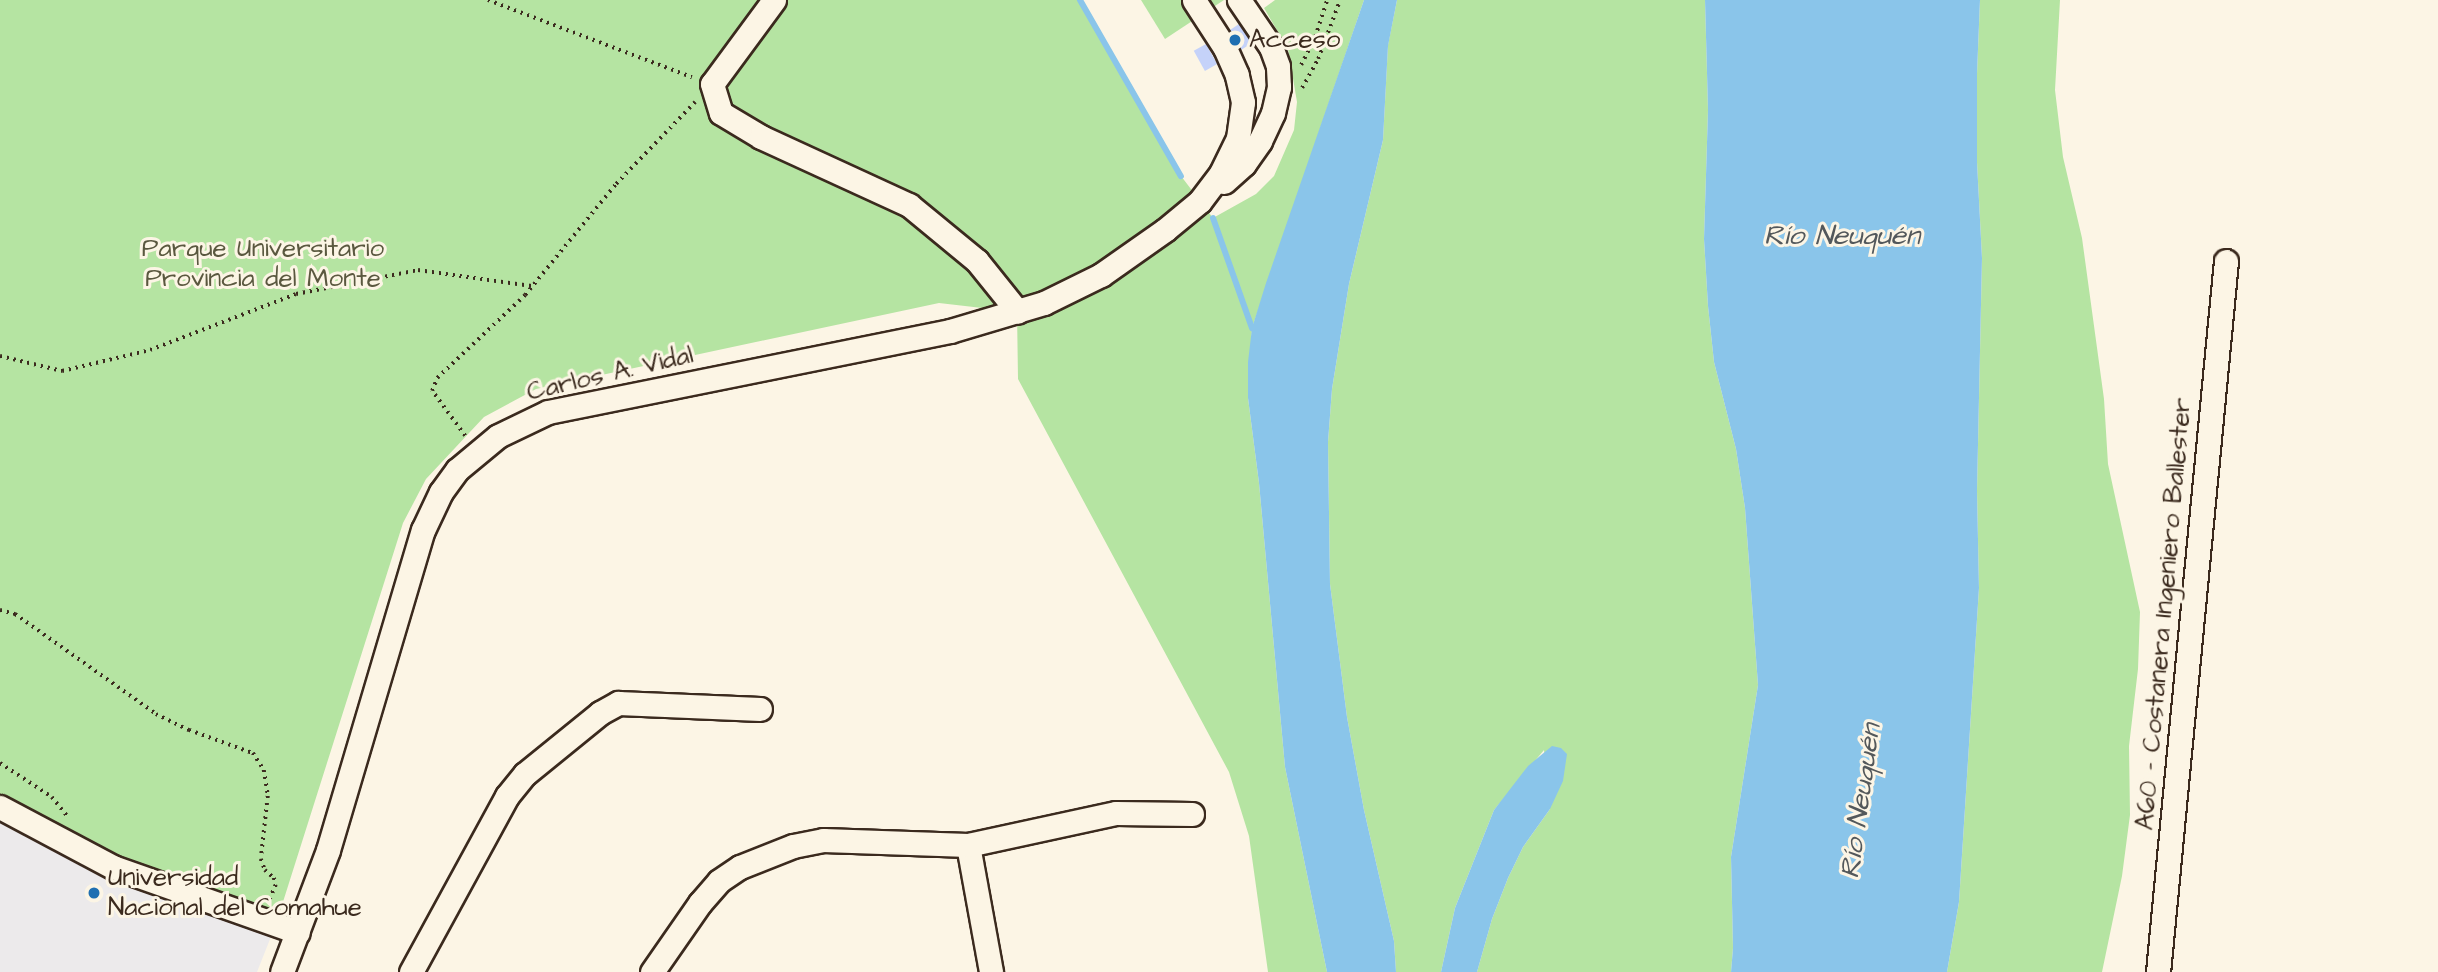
<!DOCTYPE html>
<meta charset="utf-8">
<style>
body{margin:0}
#map{position:relative;width:2438px;height:972px;overflow:hidden;background:#fcf5e5;font-family:"Architects Daughter",sans-serif}
div>[style]{position:absolute}
[style*='--x']{left:calc(var(--x)*1px);top:calc(var(--y)*1px);width:calc(var(--w)*1px);rotate:calc(var(--a)*1deg)}
.built>*{inset:0;background:#eceaeb}
.green>*{inset:0;background:#b5e4a2}
.water>*{inset:0;background:#8ac5ea}
.stream>*{height:6px;margin:-3px;padding:0 3px;transform-origin:3px;border-radius:3px;background:#8ac5ea}
.building>*{inset:0;background:#c5d2f9;transform-origin:0 0}
.path>*{height:3.5px;margin-top:-1.75px;transform-origin:0;background:repeating-linear-gradient(90deg,#3b2a1e 0 2px,transparent 0 7px)}
.roads{filter:drop-shadow(2px 0 #3b2a1e) drop-shadow(-2px 0 #3b2a1e) drop-shadow(0 2px #3b2a1e) drop-shadow(0 -2px #3b2a1e)}
.minor>*{height:23px;margin:-11.5px;padding:0 11.5px;transform-origin:11.5px;border-radius:11.5px;background:#fcf5e5}
.dots>*{width:19px;height:19px;translate:-50% -50%;box-sizing:border-box;border:4px solid #fcf5e5;border-radius:50%}
span{translate:-50% -50%;white-space:nowrap;text-align:center;line-height:1.15;-webkit-text-stroke:6px #fcf5e5;paint-order:stroke}
.poi-label{font-size:26px;color:#3b2a1e}
.left{translate:0 -50%;text-align:left}
.park-label{font-size:26px;color:#5a583f}
.street-label{font-size:26px;color:#3b2a1e}
.water-label{font-size:28px;color:#53585b;font-style:italic}
</style>
<div id="map">
<div class="built">
<div style="clip-path:polygon(0 807px,276px 924px,257px 972px,0 972px)"></div>
</div>
<div class="green">
<div style="clip-path:polygon(0 0,1080px 0,1181px 176px,1213px 218px,1256px 194px,1274px 176px,1294px 130px,1297px 102px,1288px 49px,1264px 8px,1275px 0,1364px 0,1252px 328px,1248px 398px,1259px 483px,1285px 767px,1327px 972px,1268px 972px,1249px 836px,1229px 772px,1018px 379px,1017px 312px,939px 303px,536px 389px,484px 417px,426px 479px,403px 523px,276px 924px,0 807px)"></div>
<div style="clip-path:polygon(1141px 0,1224px 0,1165px 39px)"></div>
<div style="clip-path:polygon(1397px 0,1705px 0,1708px 110px,1704px 239px,1708px 306px,1714px 362px,1736px 449px,1745px 508px,1758px 685px,1731px 857px,1733px 948px,1731px 972px,1477px 972px,1492px 919px,1508px 878px,1523px 847px,1550px 809px,1544px 750px,1494px 810px,1455px 908px,1441px 972px,1396px 972px,1394px 941px,1364px 810px,1347px 717px,1330px 584px,1328px 442px,1332px 389px,1349px 284px,1383px 140px,1388px 45px)"></div>
<div style="clip-path:polygon(1980px 0,2060px 0,2055px 90px,2063px 157px,2082px 238px,2104px 399px,2108px 464px,2140px 612px,2138px 669px,2129px 746px,2130px 815px,2122px 876px,2102px 972px,1947px 972px,1959px 902px,1979px 588px,1977px 491px,1982px 258px,1977px 162px,1977px 74px)"></div>
</div>
<div class="water">
<div style="clip-path:polygon(1364px 0,1397px 0,1388px 46px,1383px 140px,1349px 284px,1332px 389px,1328px 442px,1330px 584px,1347px 717px,1364px 810px,1394px 941px,1396px 972px,1327px 972px,1285px 767px,1259px 483px,1248px 398px,1248px 362px,1252px 328px,1266px 283px)"></div>
<div style="clip-path:polygon(1705px 0,1980px 0,1977px 74px,1977px 162px,1982px 258px,1977px 491px,1979px 588px,1959px 902px,1947px 972px,1731px 972px,1733px 948px,1731px 857px,1758px 685px,1745px 508px,1736px 449px,1714px 362px,1708px 306px,1704px 239px,1708px 110px)"></div>
<div style="clip-path:polygon(1552px 746px,1561px 748px,1567px 754px,1563px 781px,1550px 809px,1523px 847px,1508px 878px,1492px 919px,1477px 972px,1441px 972px,1455px 908px,1494px 810px,1528px 766px)"></div>
</div>
<div class="stream">
<div style="--x:1080;--y:0;--w:203;--a:60.2"></div>
<div style="--x:1213;--y:218;--w:117;--a:70.5"></div>
</div>
<div class="building">
<div style="clip-path:polygon(1239px 24px,1252px 43px,1241px 50px,1230px 30px)"></div>
<div style="left:1206px;top:44px;width:23px;height:14px;rotate:61deg"></div>
</div>
<div class="path">
<div style="--x:488;--y:0;--w:218;--a:20.7"></div>
<div style="--x:1301;--y:65;--w:31;--a:-63"></div>
<div style="--x:1315;--y:37;--w:39;--a:-72"></div>
<div style="--x:1302;--y:88;--w:33;--a:-61"></div>
<div style="--x:1318;--y:59;--w:63;--a:-69.6"></div>
<div style="--x:0;--y:356;--w:64;--a:13.6"></div>
<div style="--x:62;--y:371;--w:90;--a:-13.4"></div>
<div style="--x:150;--y:350;--w:156;--a:-21"></div>
<div style="--x:296;--y:294;--w:124;--a:-11.1"></div>
<div style="--x:418;--y:270;--w:115;--a:8"></div>
<div style="--x:465;--y:436;--w:56;--a:-126.3"></div>
<div style="--x:432;--y:391;--w:14;--a:-69"></div>
<div style="--x:437;--y:378;--w:121;--a:-43.3"></div>
<div style="--x:525;--y:295;--w:144;--a:-50.7"></div>
<div style="--x:616;--y:184;--w:114;--a:-46.1"></div>
<div style="--x:0;--y:610;--w:16;--a:15"></div>
<div style="--x:15;--y:614;--w:173;--a:35.3"></div>
<div style="--x:156;--y:714;--w:37;--a:26"></div>
<div style="--x:189;--y:730;--w:68;--a:19.8"></div>
<div style="--x:253;--y:753;--w:20;--a:57"></div>
<div style="--x:264;--y:770;--w:26;--a:81"></div>
<div style="--x:268;--y:796;--w:63;--a:96.3"></div>
<div style="--x:261;--y:859;--w:12;--a:70"></div>
<div style="--x:265;--y:870;--w:12;--a:42"></div>
<div style="--x:274;--y:878;--w:7;--a:74"></div>
<div style="--x:276;--y:885;--w:15;--a:113"></div>
<div style="--x:0;--y:763;--w:62;--a:33.2"></div>
<div style="--x:52;--y:797;--w:27;--a:51"></div>
</div>
<div class="roads">
<div class="minor">
<div style="--x:774;--y:0;--w:104;--a:126.4"></div>
<div style="--x:712;--y:84;--w:30;--a:73"></div>
<div style="--x:721;--y:113;--w:47;--a:31"></div>
<div style="--x:761;--y:137;--w:163;--a:24.7"></div>
<div style="--x:909;--y:205;--w:88;--a:39.5"></div>
<div style="--x:977;--y:261;--w:65;--a:51.2"></div>
<div style="--x:1224;--y:182;--w:27;--a:-42"></div>
<div style="--x:1244;--y:164;--w:28;--a:-55"></div>
<div style="--x:1260;--y:141;--w:31;--a:-65"></div>
<div style="--x:1273;--y:113;--w:27;--a:-77"></div>
<div style="--x:1279;--y:87;--w:21;--a:-93"></div>
<div style="--x:1278;--y:66;--w:20;--a:-110"></div>
<div style="--x:1271;--y:47;--w:57;--a:-124.2"></div>
<div style="--x:0;--y:807;--w:128;--a:28"></div>
<div style="--x:113;--y:867;--w:196;--a:19.4"></div>
<div style="--x:968;--y:845;--w:129;--a:79.7"></div>
<div style="--x:282;--y:972;--w:130;--a:-69.3"></div>
<div style="--x:328;--y:850;--w:334;--a:-73.5"></div>
<div style="--x:423;--y:530;--w:42;--a:-64.7"></div>
<div style="--x:441;--y:492;--w:27;--a:-54"></div>
<div style="--x:457;--y:470;--w:53;--a:-39.7"></div>
<div style="--x:498;--y:436;--w:55;--a:-25.6"></div>
<div style="--x:548;--y:412;--w:410;--a:-11.4"></div>
<div style="--x:950;--y:331;--w:98;--a:-16.6"></div>
<div style="--x:1044;--y:303;--w:64;--a:-26.2"></div>
<div style="--x:1101;--y:275;--w:78;--a:-35.1"></div>
<div style="--x:1165;--y:230;--w:45;--a:-39.6"></div>
<div style="--x:1200;--y:201;--w:35;--a:-53"></div>
<div style="--x:1221;--y:173;--w:39;--a:-64"></div>
<div style="--x:1238;--y:138;--w:36;--a:-82"></div>
<div style="--x:1243;--y:102;--w:28;--a:-103"></div>
<div style="--x:1237;--y:75;--w:30;--a:-114"></div>
<div style="--x:1225;--y:48;--w:57;--a:-122.9"></div>
<div style="--x:411;--y:972;--w:200;--a:-61.4"></div>
<div style="--x:507;--y:796;--w:28;--a:-51"></div>
<div style="--x:525;--y:774;--w:97;--a:-39.1"></div>
<div style="--x:600;--y:713;--w:21;--a:-29"></div>
<div style="--x:618;--y:703;--w:142;--a:2.4"></div>
<div style="--x:652;--y:972;--w:84;--a:-55.2"></div>
<div style="--x:700;--y:903;--w:29;--a:-49"></div>
<div style="--x:719;--y:881;--w:25;--a:-34"></div>
<div style="--x:740;--y:867;--w:57;--a:-21.6"></div>
<div style="--x:793;--y:846;--w:31;--a:-11"></div>
<div style="--x:823;--y:840;--w:145;--a:2"></div>
<div style="--x:968;--y:845;--w:151;--a:-12.2"></div>
<div style="--x:1116;--y:813;--w:76;--a:0.8"></div>
<div style="--x:2158;--y:972;--w:714;--a:-84.54"></div>
</div>
</div>
<div class="dots">
<div style="left:1235px;top:40px;background:#1f6fb2"></div>
<div style="left:94px;top:893px;background:#1f6fb2"></div>
</div>
<div class="poi-label">
<span class="left" style="left:1249px;top:40px">Acceso</span>
<span class="left" style="left:108px;top:893px">Universidad<br>Nacional del Comahue</span>
</div>
<div class="park-label">
<span style="left:263px;top:264px">Parque Universitario<br>Provincia del Monte</span>
</div>
<div class="street-label">
<span style="left:610px;top:374px;rotate:-13deg">Carlos A. Vidal</span>
<span style="left:2164px;top:614px;rotate:-85deg">A60 - Costanera Ingeniero Ballester</span>
</div>
<div class="water-label">
<span style="left:1842px;top:236px">Río Neuquén</span>
<span style="left:1861px;top:801px;rotate:-82deg">Río Neuquén</span>
</div>
</div>
